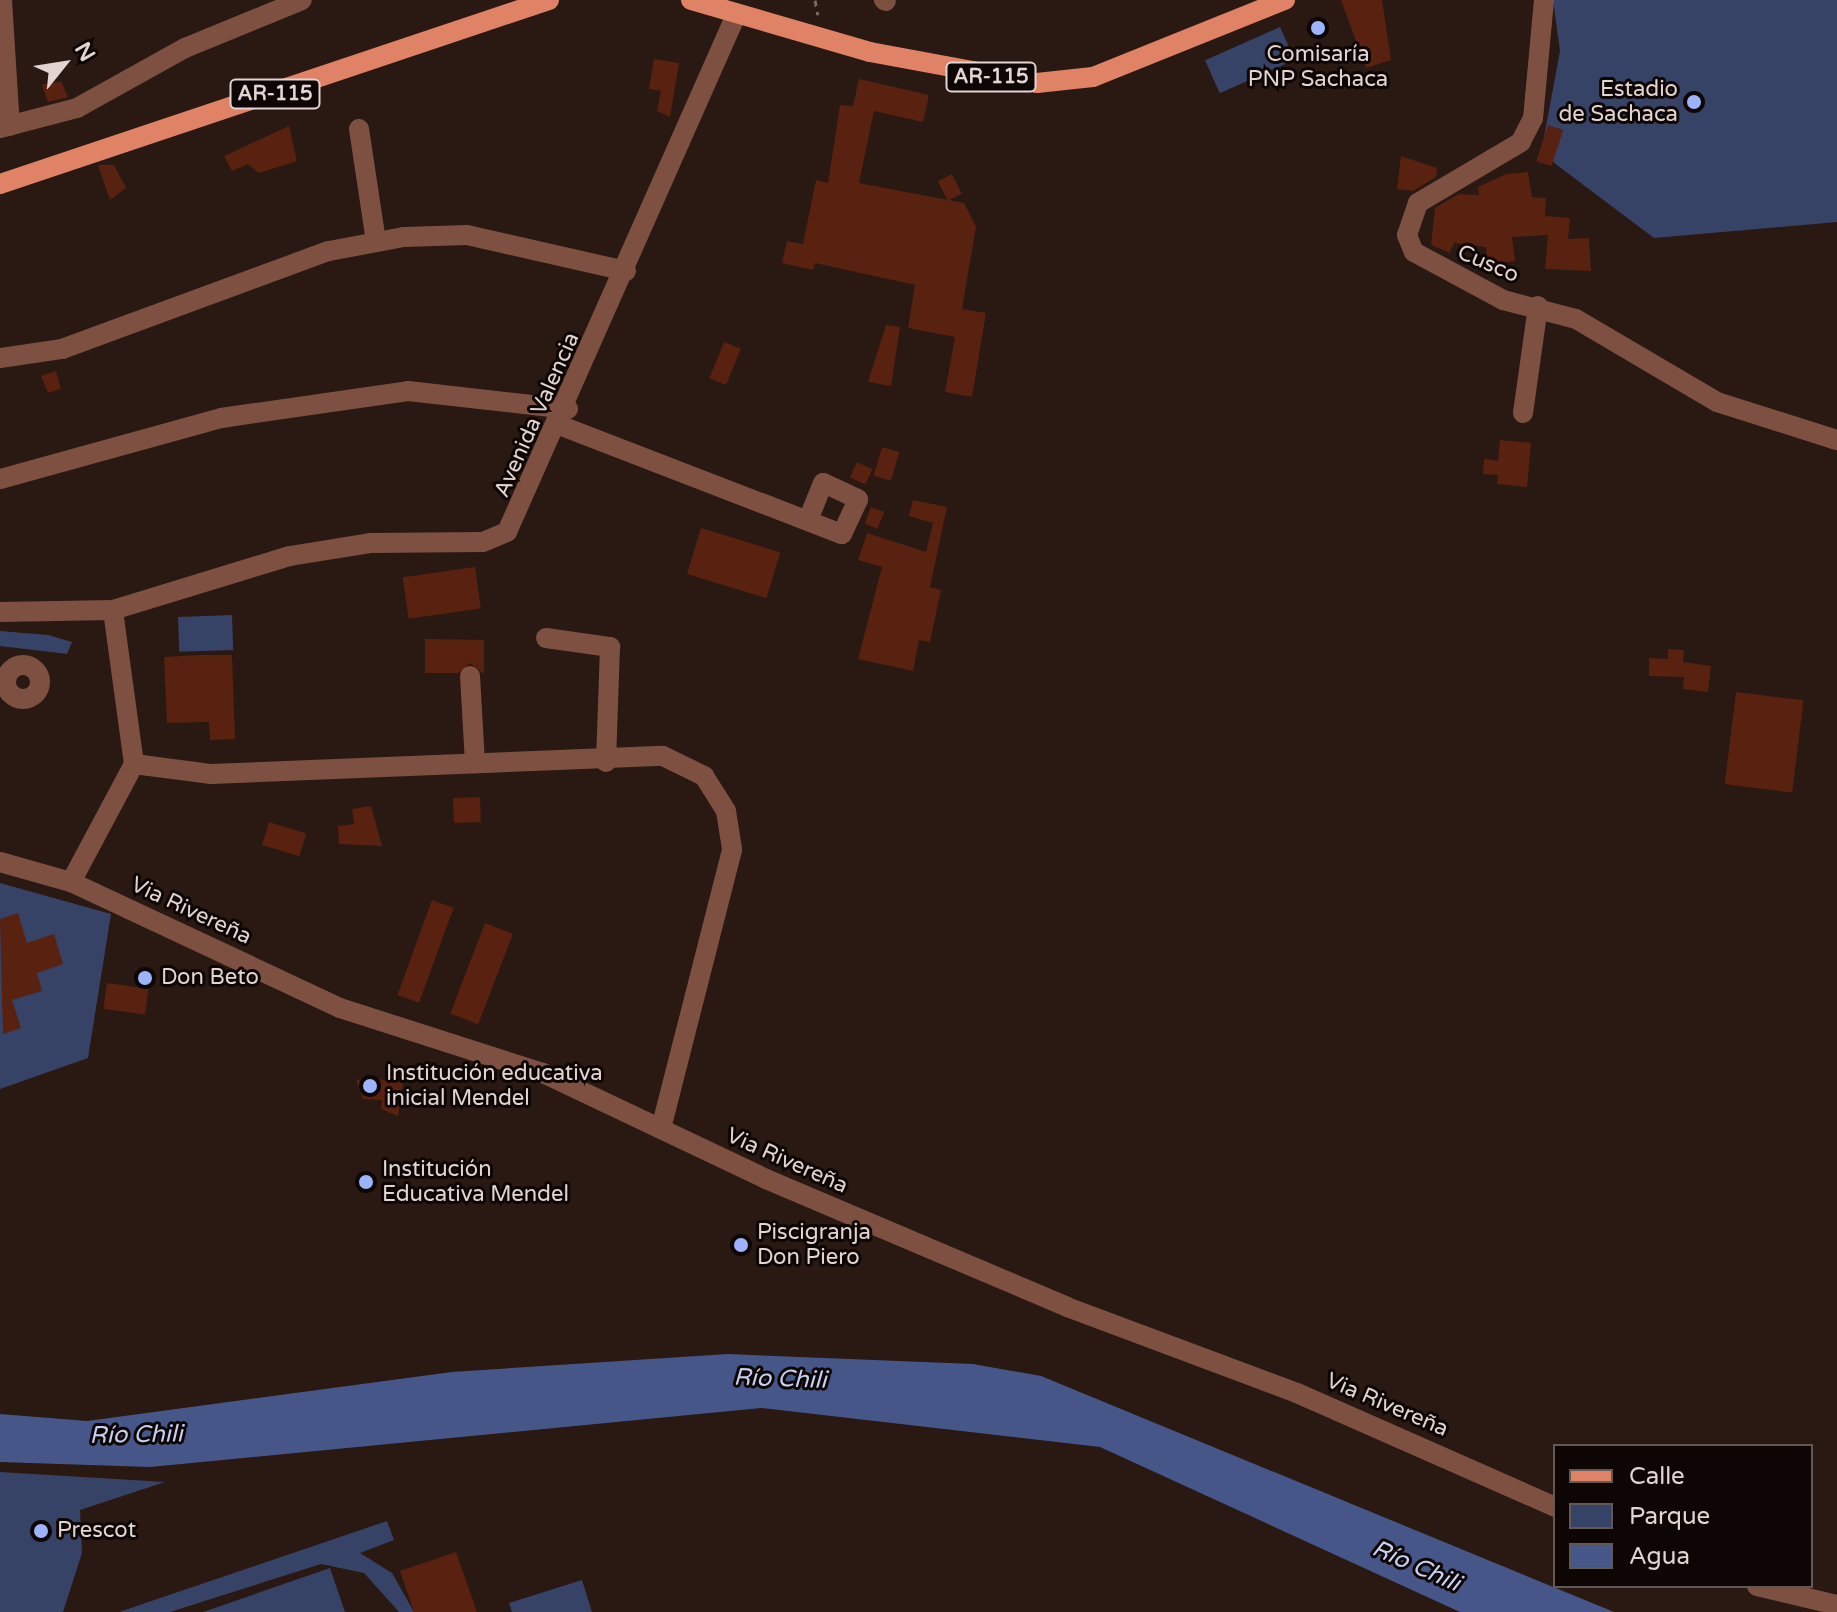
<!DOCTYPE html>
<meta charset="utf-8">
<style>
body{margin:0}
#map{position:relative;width:1837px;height:1612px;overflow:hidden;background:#2a1812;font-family:"Varela Round",sans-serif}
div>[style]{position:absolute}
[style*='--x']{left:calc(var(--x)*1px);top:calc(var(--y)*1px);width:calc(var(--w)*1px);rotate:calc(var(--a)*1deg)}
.green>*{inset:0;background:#374267;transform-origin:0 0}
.water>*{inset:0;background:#475689}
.building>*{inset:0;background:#582110;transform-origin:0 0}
.path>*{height:3px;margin-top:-1.5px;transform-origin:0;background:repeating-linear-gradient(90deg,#796a64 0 6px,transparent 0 12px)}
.minor>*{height:20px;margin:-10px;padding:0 10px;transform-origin:10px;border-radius:10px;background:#7e5042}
.minor>.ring{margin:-10px;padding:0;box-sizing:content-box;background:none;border:20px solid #7e5042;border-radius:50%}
.major>*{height:20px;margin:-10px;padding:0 10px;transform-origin:10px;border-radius:10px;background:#e08265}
.dots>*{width:22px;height:22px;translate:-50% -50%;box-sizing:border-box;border:4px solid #0d0604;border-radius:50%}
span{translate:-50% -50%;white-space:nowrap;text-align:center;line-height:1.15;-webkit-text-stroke:6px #0d0604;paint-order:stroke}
.shield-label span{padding:2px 6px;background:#0d0604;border:2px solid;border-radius:6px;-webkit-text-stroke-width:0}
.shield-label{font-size:20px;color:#e2d5d1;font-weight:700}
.poi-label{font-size:22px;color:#e2d5d1}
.right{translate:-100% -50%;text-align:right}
.left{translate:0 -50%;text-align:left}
.street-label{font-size:22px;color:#e2d5d1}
.water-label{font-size:24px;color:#c6d1f1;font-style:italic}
.legend{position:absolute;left:1553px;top:1444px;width:260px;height:144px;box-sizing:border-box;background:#0d0604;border:2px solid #625956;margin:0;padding:10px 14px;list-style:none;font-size:24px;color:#e2d5d1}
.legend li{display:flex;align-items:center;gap:16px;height:40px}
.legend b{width:40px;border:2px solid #625956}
.north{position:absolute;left:24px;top:24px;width:80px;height:80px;-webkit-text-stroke:6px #0d0604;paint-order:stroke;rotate:60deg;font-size:22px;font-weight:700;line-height:32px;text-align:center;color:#e2d5d1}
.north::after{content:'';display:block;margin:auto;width:28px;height:36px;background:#e2d5d1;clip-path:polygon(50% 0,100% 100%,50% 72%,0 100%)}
</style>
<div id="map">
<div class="green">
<div style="clip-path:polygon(1553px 0,1837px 0,1837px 222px,1654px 238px,1541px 153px,1560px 51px)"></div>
<div style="left:1280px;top:27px;width:36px;height:82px;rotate:66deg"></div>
<div style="left:232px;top:615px;width:35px;height:54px;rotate:88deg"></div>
<div style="clip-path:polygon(0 631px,48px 635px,72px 642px,67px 654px,0 646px)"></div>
<div style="clip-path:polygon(0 883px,111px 914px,88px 1058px,0 1089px)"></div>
<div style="clip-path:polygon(0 1472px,165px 1482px,80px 1510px,82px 1553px,63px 1612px,0 1612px)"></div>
<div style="clip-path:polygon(387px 1521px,394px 1540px,360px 1553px,392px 1573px,414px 1612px,399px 1612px,364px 1573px,321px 1564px,170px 1612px,119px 1612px)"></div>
<div style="clip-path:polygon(330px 1568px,345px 1612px,203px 1612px)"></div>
<div style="clip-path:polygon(582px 1580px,592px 1612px,512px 1612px,509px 1603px)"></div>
</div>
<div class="water">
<div style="clip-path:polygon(728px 1354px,973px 1364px,1041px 1376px,1614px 1612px,1460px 1612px,1100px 1447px,761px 1408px,150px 1467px,0 1462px,0 1414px,87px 1421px,452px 1372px)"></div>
</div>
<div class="building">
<div style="clip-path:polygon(1341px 0,1382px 0,1391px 60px,1366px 68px)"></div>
<div style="clip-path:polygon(654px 59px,679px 63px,670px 117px,657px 111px,661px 91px,649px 89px)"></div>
<div style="clip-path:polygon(859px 79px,929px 95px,923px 122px,874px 111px,859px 183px,964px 203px,976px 227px,962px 309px,986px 313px,972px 397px,945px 392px,955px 337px,908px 328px,915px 285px,815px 263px,813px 270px,782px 263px,787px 241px,803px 244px,816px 180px,828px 183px,840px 105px,853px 106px)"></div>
<div style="clip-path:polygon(61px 81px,68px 97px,48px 102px,42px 85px)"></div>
<div style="left:1548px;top:125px;width:16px;height:38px;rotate:18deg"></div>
<div style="clip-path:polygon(289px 126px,297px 161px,259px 173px,248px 164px,232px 171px,224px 156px)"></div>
<div style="clip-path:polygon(1401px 156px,1437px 168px,1436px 177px,1413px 191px,1397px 189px)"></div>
<div style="clip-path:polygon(98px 165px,114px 165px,126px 188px,110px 200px)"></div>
<div style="clip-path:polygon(1528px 172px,1532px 197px,1546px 198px,1545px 216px,1570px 218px,1568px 239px,1589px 238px,1591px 271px,1545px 269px,1548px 235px,1512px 237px,1515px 261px,1488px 265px,1486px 247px,1454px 243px,1450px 253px,1431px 245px,1435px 208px,1459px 194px,1479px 195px,1478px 187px,1506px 174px)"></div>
<div style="left:952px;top:174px;width:22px;height:16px;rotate:63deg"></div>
<div style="clip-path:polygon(886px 325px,900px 327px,891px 386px,868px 382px)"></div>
<div style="left:724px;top:342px;width:18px;height:39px;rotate:22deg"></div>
<div style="clip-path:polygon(56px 371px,61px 389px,48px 393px,41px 376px)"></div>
<div style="clip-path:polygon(1500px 440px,1531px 443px,1527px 487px,1497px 484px,1498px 475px,1483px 474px,1484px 459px,1498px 461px)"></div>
<div style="left:882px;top:447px;width:18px;height:30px;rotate:16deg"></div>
<div style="left:857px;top:462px;width:17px;height:17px;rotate:25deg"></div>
<div style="clip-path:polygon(913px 500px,947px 507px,930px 587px,941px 590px,930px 642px,919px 640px,913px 671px,858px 659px,882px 567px,858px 560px,867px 533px,926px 552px,933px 523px,909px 516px)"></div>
<div style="left:871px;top:507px;width:14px;height:18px;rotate:21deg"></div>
<div style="left:701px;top:528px;width:83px;height:48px;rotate:17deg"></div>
<div style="left:475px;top:567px;width:42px;height:73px;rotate:82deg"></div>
<div style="clip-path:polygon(425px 639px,484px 640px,484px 674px,470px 663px,458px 673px,425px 673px)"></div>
<div style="clip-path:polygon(1668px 649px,1684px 650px,1683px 662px,1711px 666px,1708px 692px,1683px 689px,1684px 677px,1649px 676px,1649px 658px,1668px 659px)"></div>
<div style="clip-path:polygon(200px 655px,232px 655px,235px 739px,210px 740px,209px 722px,167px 723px,164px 657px)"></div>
<div style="left:1736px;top:692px;width:68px;height:93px;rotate:7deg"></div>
<div style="left:480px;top:797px;width:25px;height:27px;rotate:88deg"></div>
<div style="clip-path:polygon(371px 806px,382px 846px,339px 844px,338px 826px,354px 824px,352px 809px)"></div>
<div style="left:269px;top:822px;width:39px;height:24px;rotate:17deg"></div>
<div style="left:432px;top:900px;width:23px;height:101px;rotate:20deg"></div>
<div style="clip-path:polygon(18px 913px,27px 943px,54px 934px,63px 964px,37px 973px,42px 991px,12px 1000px,21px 1028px,3px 1034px,0 919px)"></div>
<div style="left:485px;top:923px;width:30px;height:97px;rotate:21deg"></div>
<div style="left:107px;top:983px;width:42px;height:26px;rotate:8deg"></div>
<div style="clip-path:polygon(371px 1078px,403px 1083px,398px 1116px,381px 1109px,382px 1100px,363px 1099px,356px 1080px)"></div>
<div style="clip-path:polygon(456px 1552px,477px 1612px,414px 1612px,400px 1571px)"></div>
</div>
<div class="path">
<div style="--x:815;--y:0;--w:15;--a:79"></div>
</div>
<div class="minor">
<div style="--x:2;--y:0;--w:126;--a:86.4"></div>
<div style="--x:884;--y:0;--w:2;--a:27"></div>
<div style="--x:1544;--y:0;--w:119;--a:95.3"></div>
<div style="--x:1533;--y:118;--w:27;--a:117"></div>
<div style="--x:1521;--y:142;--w:120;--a:149.4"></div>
<div style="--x:1418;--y:203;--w:34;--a:109"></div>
<div style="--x:1407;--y:235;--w:18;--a:68"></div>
<div style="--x:1414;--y:252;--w:101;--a:28.3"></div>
<div style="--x:1503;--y:300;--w:75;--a:14.6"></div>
<div style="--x:1576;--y:319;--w:164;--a:30.5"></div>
<div style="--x:1717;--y:402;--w:126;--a:17.6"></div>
<div style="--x:0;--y:128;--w:80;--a:-14.6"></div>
<div style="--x:77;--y:108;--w:124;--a:-29.1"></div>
<div style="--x:185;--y:48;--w:126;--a:-22.3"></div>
<div style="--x:359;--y:129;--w:114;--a:81.4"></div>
<div style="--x:0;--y:358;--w:63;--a:-8.3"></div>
<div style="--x:62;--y:349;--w:284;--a:-20.2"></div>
<div style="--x:329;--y:251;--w:76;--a:-10.6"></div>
<div style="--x:404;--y:237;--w:63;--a:-1.8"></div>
<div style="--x:467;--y:235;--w:163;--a:12.8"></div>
<div style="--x:1523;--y:413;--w:108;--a:-82"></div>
<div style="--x:559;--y:425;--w:303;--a:21.1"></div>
<div style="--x:842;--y:534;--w:38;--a:-65"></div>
<div style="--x:858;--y:499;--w:38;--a:-155"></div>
<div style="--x:823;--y:483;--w:40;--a:112"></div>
<div style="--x:0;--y:479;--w:229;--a:-15.4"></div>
<div style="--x:221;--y:418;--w:189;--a:-8.2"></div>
<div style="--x:408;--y:391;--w:161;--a:6.4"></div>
<div style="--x:0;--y:612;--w:113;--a:-1"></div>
<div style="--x:113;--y:610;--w:185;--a:-17"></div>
<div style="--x:290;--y:556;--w:81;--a:-9.2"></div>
<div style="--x:370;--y:543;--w:113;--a:-0.5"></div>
<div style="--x:483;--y:542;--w:26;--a:-23"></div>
<div style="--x:507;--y:532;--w:565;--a:-66.11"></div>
<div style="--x:546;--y:638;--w:65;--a:8"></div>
<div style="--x:610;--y:647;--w:115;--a:92"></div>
<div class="ring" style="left:6px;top:665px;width:14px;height:14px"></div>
<div style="--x:470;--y:676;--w:87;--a:86.7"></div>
<div style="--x:134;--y:764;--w:78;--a:7.4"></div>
<div style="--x:211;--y:774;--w:452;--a:-2.3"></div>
<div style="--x:663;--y:756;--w:46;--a:26"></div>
<div style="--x:704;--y:776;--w:41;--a:57.8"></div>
<div style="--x:726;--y:811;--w:39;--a:81"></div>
<div style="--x:732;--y:850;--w:288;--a:104.3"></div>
<div style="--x:0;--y:862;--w:74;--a:15.7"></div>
<div style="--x:71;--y:882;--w:297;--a:25.1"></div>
<div style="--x:340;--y:1008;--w:213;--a:17.8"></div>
<div style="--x:543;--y:1073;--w:247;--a:25.4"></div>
<div style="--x:766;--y:1179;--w:327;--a:23"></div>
<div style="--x:1067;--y:1307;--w:246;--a:20.5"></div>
<div style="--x:1297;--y:1393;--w:282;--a:23.8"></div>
<div style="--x:71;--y:882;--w:134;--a:-61.9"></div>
<div style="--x:134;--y:764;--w:155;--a:-97.8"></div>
<div style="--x:1757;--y:1586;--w:82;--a:13.4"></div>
</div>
<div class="major">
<div style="--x:691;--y:0;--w:186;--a:16.2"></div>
<div style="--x:870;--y:52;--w:170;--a:10.5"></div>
<div style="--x:1037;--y:83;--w:56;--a:-6.1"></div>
<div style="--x:1093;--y:77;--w:207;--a:-21.9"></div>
<div style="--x:0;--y:184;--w:579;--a:-18.53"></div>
</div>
<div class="dots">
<div style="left:1318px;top:28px;background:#9db4fd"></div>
<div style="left:1694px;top:102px;background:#9db4fd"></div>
<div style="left:145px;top:978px;background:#9db4fd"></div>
<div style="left:370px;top:1086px;background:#9db4fd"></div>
<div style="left:366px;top:1182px;background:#9db4fd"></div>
<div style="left:741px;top:1245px;background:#9db4fd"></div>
<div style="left:41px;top:1531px;background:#9db4fd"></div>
</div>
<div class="shield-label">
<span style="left:991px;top:77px">AR-115</span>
<span style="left:275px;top:94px">AR-115</span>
</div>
<div class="poi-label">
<span style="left:1318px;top:67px">Comisaría<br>PNP Sachaca</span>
<span class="right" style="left:1678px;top:102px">Estadio<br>de Sachaca</span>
<span class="left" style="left:161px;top:978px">Don Beto</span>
<span class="left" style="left:386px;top:1086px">Institución educativa<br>inicial Mendel</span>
<span class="left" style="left:382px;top:1182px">Institución<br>Educativa Mendel</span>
<span class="left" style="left:757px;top:1245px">Piscigranja<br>Don Piero</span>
<span class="left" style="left:57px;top:1531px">Prescot</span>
</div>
<div class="street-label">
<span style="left:1488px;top:264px;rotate:23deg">Cusco</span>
<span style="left:537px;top:415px;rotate:-66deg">Avenida Valencia</span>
<span style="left:191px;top:911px;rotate:25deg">Via Rivereña</span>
<span style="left:787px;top:1161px;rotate:24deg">Via Rivereña</span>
<span style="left:1387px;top:1405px;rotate:23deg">Via Rivereña</span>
</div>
<div class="water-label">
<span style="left:780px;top:1379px;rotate:2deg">Río Chili</span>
<span style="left:136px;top:1435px;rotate:-1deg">Río Chili</span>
<span style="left:1416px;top:1566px;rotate:24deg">Río Chili</span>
</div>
<ul class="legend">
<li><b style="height:10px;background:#e08265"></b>Calle</li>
<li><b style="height:22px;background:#374267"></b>Parque</li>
<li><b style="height:22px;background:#475689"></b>Agua</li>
</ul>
<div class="north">N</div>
</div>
